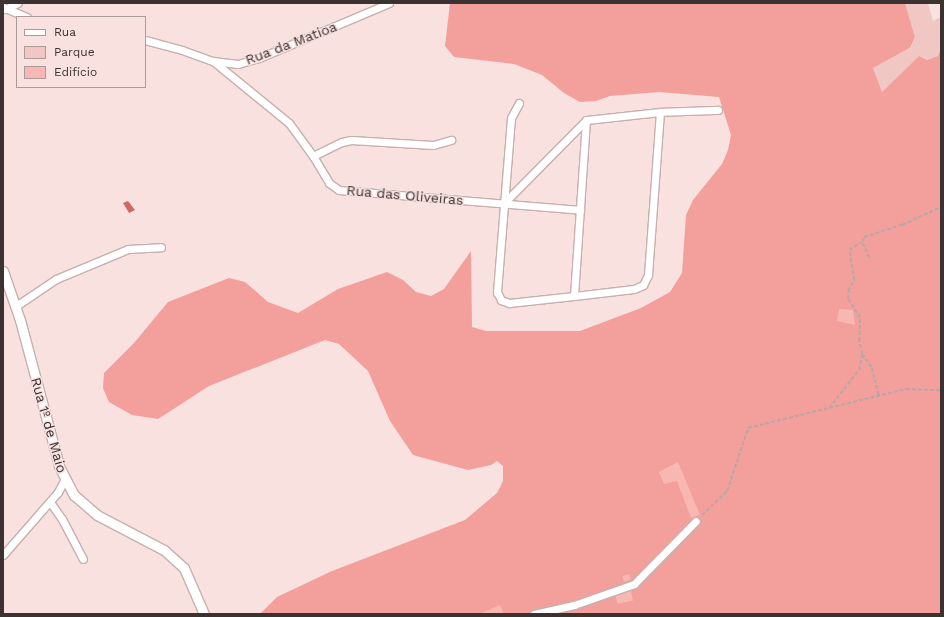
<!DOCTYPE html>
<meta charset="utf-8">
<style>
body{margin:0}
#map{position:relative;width:944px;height:617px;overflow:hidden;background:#f8e1df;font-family:"Work Sans",sans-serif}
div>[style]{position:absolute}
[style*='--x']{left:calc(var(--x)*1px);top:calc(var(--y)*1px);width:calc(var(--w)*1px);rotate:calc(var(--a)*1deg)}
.green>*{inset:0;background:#f1c7c4}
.forest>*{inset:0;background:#f39f9b}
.water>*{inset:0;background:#cd6967}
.building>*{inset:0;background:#f8b7b3;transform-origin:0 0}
.path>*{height:1.5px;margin-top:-0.75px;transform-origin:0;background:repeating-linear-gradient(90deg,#b9a6a5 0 4px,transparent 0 6px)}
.roads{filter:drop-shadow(1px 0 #c6b0ae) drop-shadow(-1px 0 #c6b0ae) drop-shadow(0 1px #c6b0ae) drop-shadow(0 -1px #c6b0ae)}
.minor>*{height:7px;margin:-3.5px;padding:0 3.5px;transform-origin:3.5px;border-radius:3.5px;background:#fff}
.tertiary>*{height:9px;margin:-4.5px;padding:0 4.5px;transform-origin:4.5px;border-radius:4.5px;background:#fff}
span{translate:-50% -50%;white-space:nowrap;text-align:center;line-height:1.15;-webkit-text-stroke:3px #f8e1df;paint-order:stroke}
.street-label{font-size:14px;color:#3b3231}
.frame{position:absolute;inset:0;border:4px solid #3b3231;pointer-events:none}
.legend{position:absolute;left:16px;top:16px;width:130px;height:72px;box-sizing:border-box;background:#f8e1df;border:1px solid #ac9b99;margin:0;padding:5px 7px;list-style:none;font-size:12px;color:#3b3231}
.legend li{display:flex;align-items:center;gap:8px;height:20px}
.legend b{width:20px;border:1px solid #ac9b99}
</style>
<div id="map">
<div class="green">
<div style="clip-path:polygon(905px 3px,928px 3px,933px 21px,941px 17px,941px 48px,938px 56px,927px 60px,919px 56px,882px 92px,873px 68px,911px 48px,915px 37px)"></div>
</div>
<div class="forest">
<div style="clip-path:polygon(450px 3px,905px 3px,915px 37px,910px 48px,873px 68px,882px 92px,919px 56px,927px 60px,938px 56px,941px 48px,941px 614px,260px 614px,277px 597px,332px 571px,465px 520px,497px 493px,503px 481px,503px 466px,497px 461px,491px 465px,468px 470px,413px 455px,390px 421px,368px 371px,339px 344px,325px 340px,209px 386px,158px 419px,132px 415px,109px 402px,103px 388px,104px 373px,134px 343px,168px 302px,229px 278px,245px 282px,268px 302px,298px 313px,338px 289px,387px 272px,403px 280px,416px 292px,431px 296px,444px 289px,471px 251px,472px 327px,486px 331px,580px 331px,641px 308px,670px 292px,682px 273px,686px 215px,693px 200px,722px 164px,728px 150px,731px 135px,719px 97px,659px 92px,610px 96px,596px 101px,580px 102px,564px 93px,542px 75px,514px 64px,454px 57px,445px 46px)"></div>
</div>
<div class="water">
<div style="clip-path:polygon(128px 201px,135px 210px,129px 213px,123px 203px)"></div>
</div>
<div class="building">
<div style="clip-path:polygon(839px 309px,853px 310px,855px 325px,837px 321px)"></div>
<div style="clip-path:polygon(678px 462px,700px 515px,691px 518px,677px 481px,664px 484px,659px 472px)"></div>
<div style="left:629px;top:574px;width:6px;height:7px;rotate:72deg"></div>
<div style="left:631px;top:591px;width:10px;height:16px;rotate:79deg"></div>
<div style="clip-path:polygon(500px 605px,504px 614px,479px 614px)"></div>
</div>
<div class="path">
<div style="--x:869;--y:258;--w:17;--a:-114"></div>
<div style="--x:862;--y:242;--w:5;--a:-68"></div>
<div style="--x:864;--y:237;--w:40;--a:-18"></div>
<div style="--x:902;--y:225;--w:43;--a:-24.8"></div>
<div style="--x:862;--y:354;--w:17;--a:54"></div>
<div style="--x:872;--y:368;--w:29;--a:76"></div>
<div style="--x:829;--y:408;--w:48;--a:-51.7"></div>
<div style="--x:859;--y:370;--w:16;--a:-79"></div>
<div style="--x:862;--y:354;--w:13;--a:-103"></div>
<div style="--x:859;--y:341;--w:23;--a:-88"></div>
<div style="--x:860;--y:318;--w:22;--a:-122"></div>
<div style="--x:848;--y:299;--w:8;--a:-90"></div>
<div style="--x:848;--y:291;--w:13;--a:-61"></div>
<div style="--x:854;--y:280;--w:30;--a:-99"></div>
<div style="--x:849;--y:250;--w:15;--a:-32"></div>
<div style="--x:702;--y:515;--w:35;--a:-44"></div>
<div style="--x:727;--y:491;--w:66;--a:-71.6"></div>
<div style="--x:748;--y:428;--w:163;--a:-13.9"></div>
<div style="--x:906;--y:389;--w:35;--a:2"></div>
</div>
<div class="roads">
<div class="minor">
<div style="--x:3;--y:7;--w:26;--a:23"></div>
<div style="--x:5;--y:9;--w:14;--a:-25"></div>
<div style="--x:145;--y:40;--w:38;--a:15"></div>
<div style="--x:182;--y:50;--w:33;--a:20"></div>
<div style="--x:213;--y:61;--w:25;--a:7"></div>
<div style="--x:238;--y:64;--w:22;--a:-16"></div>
<div style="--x:259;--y:58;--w:141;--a:-22.9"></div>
<div style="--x:213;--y:61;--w:98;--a:39.2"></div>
<div style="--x:289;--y:123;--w:41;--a:54"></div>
<div style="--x:313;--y:156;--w:31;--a:59"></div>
<div style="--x:329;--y:183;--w:12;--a:35"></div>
<div style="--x:339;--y:190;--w:242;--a:4.7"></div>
<div style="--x:519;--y:103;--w:17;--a:118"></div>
<div style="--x:511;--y:118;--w:175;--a:94.6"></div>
<div style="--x:497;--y:292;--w:9;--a:63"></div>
<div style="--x:501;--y:300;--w:9;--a:21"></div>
<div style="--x:509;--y:303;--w:65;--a:-6.1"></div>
<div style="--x:574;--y:296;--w:60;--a:-6.7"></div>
<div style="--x:634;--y:289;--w:10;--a:-24"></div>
<div style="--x:643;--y:285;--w:11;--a:-63"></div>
<div style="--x:648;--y:275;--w:163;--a:-85.8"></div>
<div style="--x:660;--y:112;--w:74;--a:173.8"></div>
<div style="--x:586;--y:120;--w:176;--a:93.9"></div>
<div style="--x:660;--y:112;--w:58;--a:-2"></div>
<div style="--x:313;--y:156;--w:32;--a:-26"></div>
<div style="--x:342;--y:142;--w:9;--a:-13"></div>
<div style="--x:351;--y:140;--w:82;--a:3.5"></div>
<div style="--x:433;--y:145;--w:19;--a:-16"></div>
<div style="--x:503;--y:204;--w:118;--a:-45.3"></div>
<div style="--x:16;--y:306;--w:48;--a:-34"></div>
<div style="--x:56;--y:279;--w:78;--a:-22.6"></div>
<div style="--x:128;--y:249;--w:33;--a:-3"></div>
<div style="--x:50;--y:502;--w:21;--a:55"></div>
<div style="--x:62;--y:519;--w:45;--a:62.3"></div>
<div style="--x:3;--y:555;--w:84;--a:-48.9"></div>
<div style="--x:58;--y:492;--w:15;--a:-62"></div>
<div style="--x:534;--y:614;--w:41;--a:-12.7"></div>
<div style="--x:574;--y:605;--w:64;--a:-19.3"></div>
<div style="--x:634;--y:584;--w:88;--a:-45.5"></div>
</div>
<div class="tertiary">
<div style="--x:3;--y:271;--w:52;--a:70.9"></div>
<div style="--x:20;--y:320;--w:151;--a:75"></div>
<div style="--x:59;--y:466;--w:33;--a:63"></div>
<div style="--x:74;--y:495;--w:30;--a:41"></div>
<div style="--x:97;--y:515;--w:76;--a:27.6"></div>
<div style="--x:164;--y:550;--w:27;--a:42"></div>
<div style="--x:184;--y:568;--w:50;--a:66.5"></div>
</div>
</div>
<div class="street-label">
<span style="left:291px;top:43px;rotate:-21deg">Rua da Matioa</span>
<span style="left:405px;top:195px;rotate:5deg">Rua das Oliveiras</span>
<span style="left:49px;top:425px;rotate:74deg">Rua 1º de Maio</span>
</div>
<div class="frame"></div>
<ul class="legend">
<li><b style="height:5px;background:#fff"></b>Rua</li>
<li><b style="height:11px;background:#f1c7c4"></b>Parque</li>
<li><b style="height:11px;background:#f8b7b3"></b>Edifício</li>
</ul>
</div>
